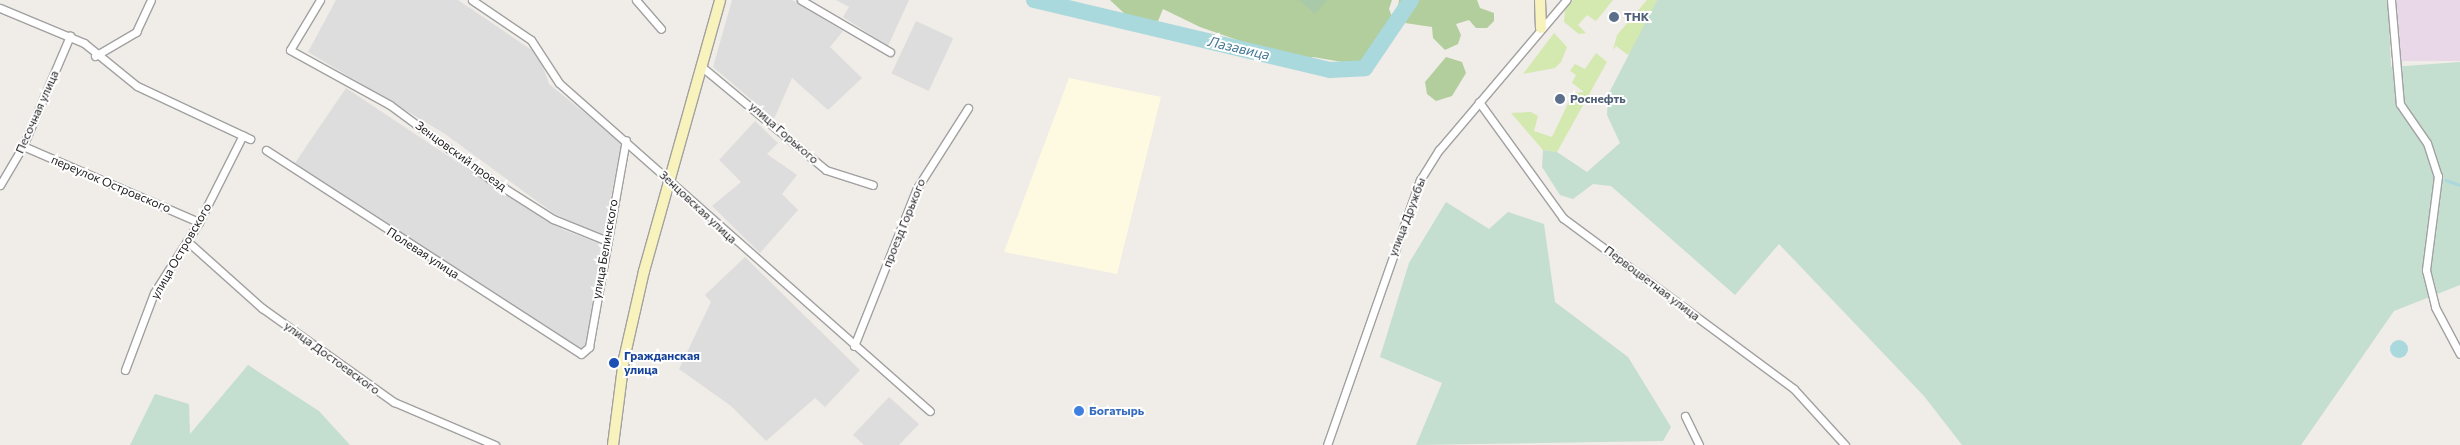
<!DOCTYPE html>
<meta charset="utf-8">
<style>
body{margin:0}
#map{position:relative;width:2460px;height:445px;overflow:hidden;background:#f0ece7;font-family:Commissioner,sans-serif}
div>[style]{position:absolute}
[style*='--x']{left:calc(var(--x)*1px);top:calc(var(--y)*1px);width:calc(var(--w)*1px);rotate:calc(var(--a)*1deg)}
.residential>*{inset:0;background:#dedddd;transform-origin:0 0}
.industrial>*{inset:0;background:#e9d9e8;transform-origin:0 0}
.education>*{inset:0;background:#fefae2}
.grass>*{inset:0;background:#d3e9af}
.forest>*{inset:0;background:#b2ce9d}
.wetland>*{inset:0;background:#c4decf}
.cemetery>*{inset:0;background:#a9c9a9}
.water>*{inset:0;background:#a9d8dd}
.round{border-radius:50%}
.stream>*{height:2.5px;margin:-1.25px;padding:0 1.25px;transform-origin:1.25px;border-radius:1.25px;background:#a9d8dd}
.river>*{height:16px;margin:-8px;padding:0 8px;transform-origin:8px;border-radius:8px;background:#a9d8dd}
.roads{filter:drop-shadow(1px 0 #a1a1a1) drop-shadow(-1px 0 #a1a1a1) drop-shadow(0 1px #a1a1a1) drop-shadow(0 -1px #a1a1a1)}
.street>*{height:7px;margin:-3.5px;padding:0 3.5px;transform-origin:3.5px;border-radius:3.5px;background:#fff}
.secondary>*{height:10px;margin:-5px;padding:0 5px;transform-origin:5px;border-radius:5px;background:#f8f3bd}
.dots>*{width:14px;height:14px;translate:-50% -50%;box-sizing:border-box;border:2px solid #fff;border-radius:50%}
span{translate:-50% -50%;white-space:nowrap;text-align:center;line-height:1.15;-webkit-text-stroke:4px #fff;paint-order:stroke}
.service-label{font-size:12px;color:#4e5e75;font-weight:700}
.left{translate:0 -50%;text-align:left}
.street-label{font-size:12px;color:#202020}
.transit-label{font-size:12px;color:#164399;font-weight:700}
.shop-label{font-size:12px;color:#366cbe;font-weight:700}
.water-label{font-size:14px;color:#457996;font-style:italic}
</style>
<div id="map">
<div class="residential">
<div style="clip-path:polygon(336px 0,458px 0,539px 55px,549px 84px,622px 143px,603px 236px,556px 215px,445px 134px,308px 52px)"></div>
<div style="clip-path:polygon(732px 0,792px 0,843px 31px,830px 47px,862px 78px,828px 110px,792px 78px,774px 119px,713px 67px)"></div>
<div style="clip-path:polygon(836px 0,909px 0,888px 46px,843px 17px,849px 7px)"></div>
<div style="left:916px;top:21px;width:41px;height:58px;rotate:25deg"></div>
<div style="clip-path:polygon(346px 88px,523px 206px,564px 230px,601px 244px,587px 346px,580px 351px,293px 166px)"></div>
<div style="clip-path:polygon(755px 121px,778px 143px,767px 154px,797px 175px,782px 194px,798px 210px,760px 253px,712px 206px,741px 182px,719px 160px)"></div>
<div style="clip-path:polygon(745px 257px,860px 370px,825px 407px,815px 398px,766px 441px,731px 406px,679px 369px,711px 302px,705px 295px)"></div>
<div style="clip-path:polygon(889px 397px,919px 424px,899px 445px,864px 445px,853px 435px)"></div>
</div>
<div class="industrial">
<div style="left:2395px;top:0;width:65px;height:61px"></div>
</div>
<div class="education">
<div style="clip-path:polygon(1069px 78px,1161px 97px,1117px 274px,1004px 252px)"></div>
</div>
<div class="grass">
<div style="clip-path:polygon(1573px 0,1613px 0,1596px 21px,1587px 15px,1578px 25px,1586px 33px,1579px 34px,1564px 22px,1565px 10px)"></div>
<div style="clip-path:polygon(1647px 0,1657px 0,1636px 44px,1628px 55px,1616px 46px,1613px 50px,1617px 35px)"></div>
<div style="clip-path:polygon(1554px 33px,1567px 47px,1561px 62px,1555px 68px,1523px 74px)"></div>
<div style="clip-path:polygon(1596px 53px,1607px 62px,1557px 152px,1543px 150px,1511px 113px,1531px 112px,1538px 116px,1534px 131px,1552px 137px,1573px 93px,1584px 92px,1572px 83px,1576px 75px,1570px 71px,1575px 64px,1585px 69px)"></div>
</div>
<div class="forest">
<div style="clip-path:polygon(1110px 0,1392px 0,1389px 9px,1393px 19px,1360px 65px,1313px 57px,1301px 62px,1200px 27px,1163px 9px,1158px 21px,1151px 25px,1126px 15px)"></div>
<div style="clip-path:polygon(1399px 0,1477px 0,1480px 8px,1494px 13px,1494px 21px,1487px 28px,1476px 28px,1469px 20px,1456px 24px,1461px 35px,1458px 44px,1445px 50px,1433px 38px,1432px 27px,1405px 23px,1397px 14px)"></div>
<div style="clip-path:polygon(1446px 57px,1462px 62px,1466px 73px,1452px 96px,1436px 101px,1427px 94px,1425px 82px)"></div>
</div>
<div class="wetland">
<div style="clip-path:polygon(1657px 0,2388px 0,2391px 67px,2460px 62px,2460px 285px,2394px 311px,2301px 445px,1962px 445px,1924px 396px,1779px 244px,1735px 295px,1611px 186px,1593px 184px,1573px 199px,1560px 195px,1542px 167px,1543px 150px,1557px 152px,1587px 172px,1620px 143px,1607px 115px,1608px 95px)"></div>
<div style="clip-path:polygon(1446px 202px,1489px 229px,1508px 212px,1544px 224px,1555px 302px,1628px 357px,1671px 427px,1663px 441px,1416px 445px,1442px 383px,1380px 357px,1409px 263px)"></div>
<div style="clip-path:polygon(248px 365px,319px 411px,350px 445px,130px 445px,155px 394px,189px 404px,190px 434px)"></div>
</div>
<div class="cemetery">
<div style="clip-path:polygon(1299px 0,1327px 0,1315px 14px)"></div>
</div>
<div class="water">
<div class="round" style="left:2390px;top:340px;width:18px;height:18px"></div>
</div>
<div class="stream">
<div style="--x:2446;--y:180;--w:15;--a:20"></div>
</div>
<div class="river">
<div style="--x:1034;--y:0;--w:304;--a:13.3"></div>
<div style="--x:1330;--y:70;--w:35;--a:-3"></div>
<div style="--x:1365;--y:68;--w:82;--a:-55.9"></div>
</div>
<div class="roads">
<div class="street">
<div style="--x:320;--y:0;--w:58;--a:121"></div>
<div style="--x:290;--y:50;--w:114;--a:28.8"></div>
<div style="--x:390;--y:105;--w:124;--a:36.5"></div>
<div style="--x:490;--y:179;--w:75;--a:32.4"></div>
<div style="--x:553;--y:219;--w:56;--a:22"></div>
<div style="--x:472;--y:0;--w:71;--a:34.1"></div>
<div style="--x:531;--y:40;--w:51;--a:56.9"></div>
<div style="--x:559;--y:83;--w:495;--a:41.5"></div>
<div style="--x:636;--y:0;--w:38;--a:49"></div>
<div style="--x:801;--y:0;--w:103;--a:30.3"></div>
<div style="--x:2391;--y:0;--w:104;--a:85.1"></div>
<div style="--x:2400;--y:104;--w:47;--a:55.3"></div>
<div style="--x:2427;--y:143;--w:35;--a:72"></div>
<div style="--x:2438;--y:176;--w:95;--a:97.3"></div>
<div style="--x:2426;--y:270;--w:38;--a:76"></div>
<div style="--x:2435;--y:307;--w:53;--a:62"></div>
<div style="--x:0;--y:8;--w:91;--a:22.6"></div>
<div style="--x:84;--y:43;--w:68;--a:39.1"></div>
<div style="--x:137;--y:86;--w:125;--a:25.1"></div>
<div style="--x:95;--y:56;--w:48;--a:-30.3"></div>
<div style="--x:136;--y:32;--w:35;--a:-65"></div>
<div style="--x:702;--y:67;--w:161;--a:39.7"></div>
<div style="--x:826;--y:170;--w:49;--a:17.7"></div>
<div style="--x:1479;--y:102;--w:143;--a:54.1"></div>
<div style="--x:1563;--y:218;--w:287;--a:36.5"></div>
<div style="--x:1794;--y:389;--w:76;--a:47.7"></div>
<div style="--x:23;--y:146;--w:192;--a:23.4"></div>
<div style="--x:266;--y:150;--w:375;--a:32.9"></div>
<div style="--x:581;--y:354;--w:11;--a:-41"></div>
<div style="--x:589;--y:347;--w:210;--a:-79.9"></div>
<div style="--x:0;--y:185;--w:45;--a:-59.5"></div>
<div style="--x:23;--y:146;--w:120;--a:-66.9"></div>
<div style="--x:187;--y:241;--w:101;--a:41.8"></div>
<div style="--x:262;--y:308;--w:162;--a:35.5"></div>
<div style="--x:394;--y:402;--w:110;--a:23.1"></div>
<div style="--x:854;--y:346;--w:170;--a:-68.3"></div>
<div style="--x:917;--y:188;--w:95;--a:-57.5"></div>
<div style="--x:125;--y:370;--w:82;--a:-69.4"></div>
<div style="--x:154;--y:293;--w:84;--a:-57.6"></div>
<div style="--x:199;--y:222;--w:97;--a:-63.2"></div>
<div style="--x:1685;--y:416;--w:32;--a:64"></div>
<div style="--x:1327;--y:445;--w:281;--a:-70.7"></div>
<div style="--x:1420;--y:180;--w:36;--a:-58"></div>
<div style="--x:1439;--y:150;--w:197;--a:-49.7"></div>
</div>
<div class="secondary">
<div style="--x:1540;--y:0;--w:28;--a:88"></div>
<div style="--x:613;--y:445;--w:87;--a:-82.7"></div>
<div style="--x:624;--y:359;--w:90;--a:-77.2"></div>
<div style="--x:644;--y:271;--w:281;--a:-74.3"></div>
</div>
</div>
<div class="dots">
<div style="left:1614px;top:17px;background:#5c6f8a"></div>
<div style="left:1560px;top:99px;background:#5c6f8a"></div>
<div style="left:614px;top:363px;background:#1a4fb4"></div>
<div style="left:1079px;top:411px;background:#3f7fe0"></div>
</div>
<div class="service-label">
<span class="left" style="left:1624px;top:17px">ТНК</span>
<span class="left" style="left:1570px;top:99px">Роснефть</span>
</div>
<div class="street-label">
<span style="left:37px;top:112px;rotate:-66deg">Песочная улица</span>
<span style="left:784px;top:133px;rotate:41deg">улица Горького</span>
<span style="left:461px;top:156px;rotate:36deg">Зенцовский проезд</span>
<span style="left:111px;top:184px;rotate:23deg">переулок Островского</span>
<span style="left:698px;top:207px;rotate:43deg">Зенцовская улица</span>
<span style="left:1407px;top:217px;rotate:-69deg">улица Дружбы</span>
<span style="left:904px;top:223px;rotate:-68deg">проезд Горького</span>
<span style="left:605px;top:249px;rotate:-80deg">улица Белинского</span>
<span style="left:181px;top:251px;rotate:-60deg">улица Островского</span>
<span style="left:423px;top:253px;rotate:33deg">Полевая улица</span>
<span style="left:1652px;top:283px;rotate:37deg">Первоцветная улица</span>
<span style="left:332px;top:358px;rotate:36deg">улица Достоевского</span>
</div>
<div class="transit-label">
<span class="left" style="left:624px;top:363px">Гражданская<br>улица</span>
</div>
<div class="shop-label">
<span class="left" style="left:1089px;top:411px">Богатырь</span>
</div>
<div class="water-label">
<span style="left:1239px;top:48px;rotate:13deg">Лазавица</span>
</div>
</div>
